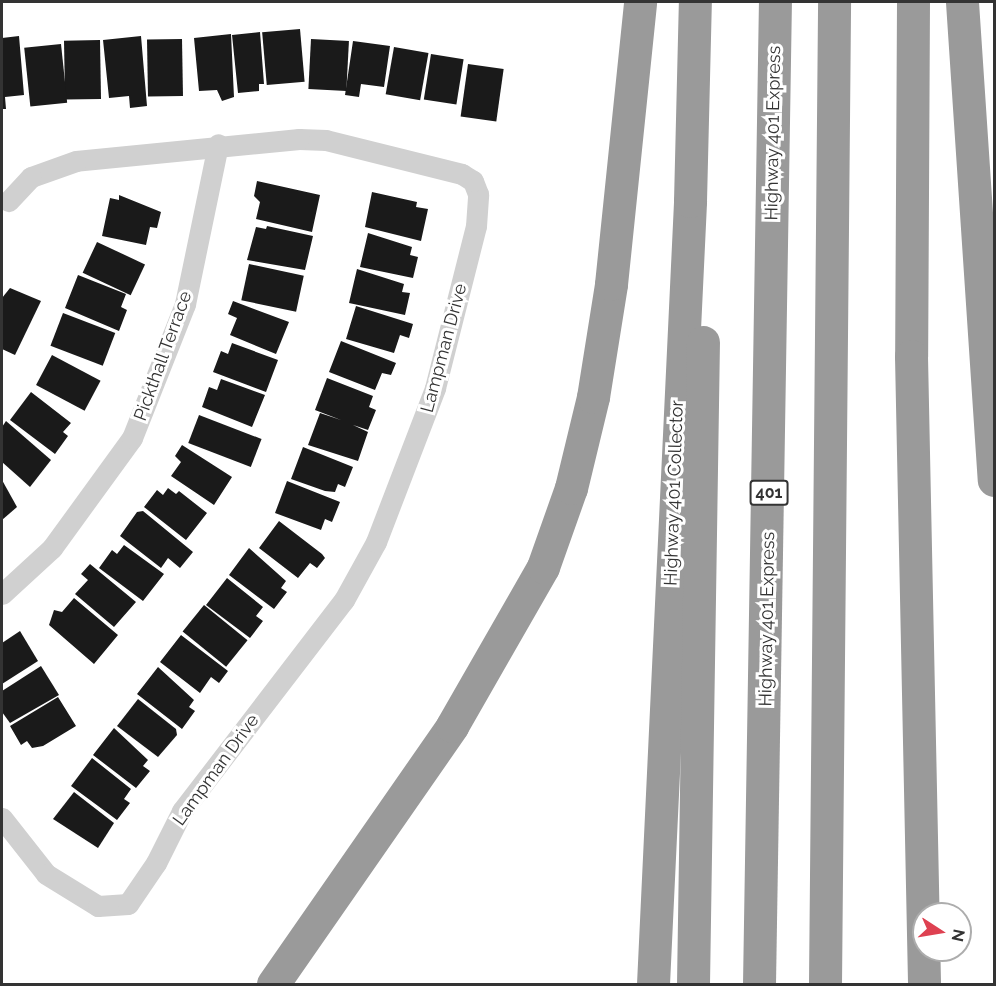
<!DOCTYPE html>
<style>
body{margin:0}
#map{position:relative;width:996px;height:986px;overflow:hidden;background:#fff;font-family:Raleway,sans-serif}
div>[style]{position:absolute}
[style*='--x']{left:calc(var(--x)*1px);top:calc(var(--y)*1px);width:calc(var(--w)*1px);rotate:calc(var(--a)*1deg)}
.building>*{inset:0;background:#1a1a1a;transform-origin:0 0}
.street>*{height:21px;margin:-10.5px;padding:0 10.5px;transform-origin:10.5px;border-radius:10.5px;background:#d0d0d0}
.highway>*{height:33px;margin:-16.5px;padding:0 16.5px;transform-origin:16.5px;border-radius:16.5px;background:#9a9a9a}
span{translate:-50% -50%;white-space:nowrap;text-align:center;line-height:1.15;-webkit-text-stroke:6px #fff;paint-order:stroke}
.shield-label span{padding:2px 4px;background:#fff;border:2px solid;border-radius:4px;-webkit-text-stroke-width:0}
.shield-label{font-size:16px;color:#333;font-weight:700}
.street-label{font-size:18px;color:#333}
.frame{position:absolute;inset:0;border:3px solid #333;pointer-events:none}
.north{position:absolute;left:912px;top:902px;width:60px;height:60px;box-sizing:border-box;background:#fff;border:2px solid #adadad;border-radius:50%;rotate:102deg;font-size:16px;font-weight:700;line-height:24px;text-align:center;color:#333}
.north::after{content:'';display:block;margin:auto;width:21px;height:27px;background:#de4151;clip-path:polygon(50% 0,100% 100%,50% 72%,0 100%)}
</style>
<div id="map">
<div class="building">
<div style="left:300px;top:29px;width:53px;height:38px;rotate:85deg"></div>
<div style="clip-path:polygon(260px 32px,264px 84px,259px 84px,259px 91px,238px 93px,232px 35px)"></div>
<div style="clip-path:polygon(231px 34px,234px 97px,222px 101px,217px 90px,199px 91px,194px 38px)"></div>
<div style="clip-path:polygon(19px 36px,24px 95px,5px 97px,6px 109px,2px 109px,2px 38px)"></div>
<div style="clip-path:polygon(141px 36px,147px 106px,130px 108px,129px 96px,109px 98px,103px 40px)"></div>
<div style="left:182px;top:39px;width:57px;height:35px;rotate:89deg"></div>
<div style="left:311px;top:39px;width:38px;height:50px;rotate:3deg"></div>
<div style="left:100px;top:40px;width:59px;height:36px;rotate:89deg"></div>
<div style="clip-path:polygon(353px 41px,390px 46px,384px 87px,361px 84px,359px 97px,345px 95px)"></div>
<div style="left:61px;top:44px;width:59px;height:37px;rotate:84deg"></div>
<div style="left:394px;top:47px;width:35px;height:48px;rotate:10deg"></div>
<div style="left:431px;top:54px;width:33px;height:46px;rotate:9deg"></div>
<div style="left:468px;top:64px;width:36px;height:53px;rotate:8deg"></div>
<div style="clip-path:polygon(257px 181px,320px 195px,312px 232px,256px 219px,260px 202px,254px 196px)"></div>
<div style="clip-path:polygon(372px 192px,417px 202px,416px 207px,428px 209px,421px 241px,365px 227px)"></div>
<div style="clip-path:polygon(119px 195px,161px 212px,157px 228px,150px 227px,146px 245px,102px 236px,110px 198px,119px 200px)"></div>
<div style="clip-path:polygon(267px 226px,313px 236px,305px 270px,247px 260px,256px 227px,266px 229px)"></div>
<div style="clip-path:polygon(368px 233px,412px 247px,410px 255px,418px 257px,413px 278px,360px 267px)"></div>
<div style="left:97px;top:242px;width:53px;height:34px;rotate:25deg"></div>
<div style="left:249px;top:264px;width:56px;height:37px;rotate:12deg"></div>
<div style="clip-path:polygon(357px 269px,404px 284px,402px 292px,410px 293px,405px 315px,349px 303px)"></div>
<div style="clip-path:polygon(78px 275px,126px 294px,121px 307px,127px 310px,119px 331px,65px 308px)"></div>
<div style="clip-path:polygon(10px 288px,41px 301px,15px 355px,2px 349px,2px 298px)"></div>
<div style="clip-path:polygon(233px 301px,289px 322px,276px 354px,230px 335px,237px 318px,228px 314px)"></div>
<div style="clip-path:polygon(356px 306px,413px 324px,409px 338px,400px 335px,394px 353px,346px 339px)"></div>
<div style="left:63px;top:313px;width:56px;height:35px;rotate:21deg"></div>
<div style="clip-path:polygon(341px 341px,396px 363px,391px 375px,382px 373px,375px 390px,329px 372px)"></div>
<div style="clip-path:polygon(232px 343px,278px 360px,266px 392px,213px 372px,221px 351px,228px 354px)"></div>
<div style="left:52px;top:355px;width:55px;height:34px;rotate:28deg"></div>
<div style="clip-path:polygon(327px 378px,373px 396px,369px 407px,376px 410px,368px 430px,353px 425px,368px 432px,358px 461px,308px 445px,320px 413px,341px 420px,315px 410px)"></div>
<div style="clip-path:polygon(221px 379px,265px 395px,252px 427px,202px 407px,209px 387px,217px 390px)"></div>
<div style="clip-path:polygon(31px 392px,71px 423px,63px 432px,68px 436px,55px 454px,10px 420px)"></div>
<div style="left:199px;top:415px;width:67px;height:30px;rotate:21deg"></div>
<div style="clip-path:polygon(6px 421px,51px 460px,30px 487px,2px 462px,2px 427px)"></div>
<div style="clip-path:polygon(182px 445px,232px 477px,214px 505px,171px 476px,181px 462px,175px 456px)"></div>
<div style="clip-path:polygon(303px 447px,353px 467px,345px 487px,338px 484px,335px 492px,325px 491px,291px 479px)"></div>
<div style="clip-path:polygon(2px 480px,17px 507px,2px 520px)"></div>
<div style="clip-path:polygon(287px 481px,340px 502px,332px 522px,325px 519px,321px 530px,275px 513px)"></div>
<div style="clip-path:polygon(168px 488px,176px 494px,179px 491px,207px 513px,186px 540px,144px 507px,157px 490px,163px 495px)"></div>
<div style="clip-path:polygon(143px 511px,193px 552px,180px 568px,168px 558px,161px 568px,120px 536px,137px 512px)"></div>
<div style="clip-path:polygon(279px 521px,322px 554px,325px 558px,317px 568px,310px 563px,298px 578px,259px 548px)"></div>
<div style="clip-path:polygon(124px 545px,164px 574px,143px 601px,99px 568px,112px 550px,117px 554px)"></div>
<div style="clip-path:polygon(249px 548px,286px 581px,281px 588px,287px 592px,274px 609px,229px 575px)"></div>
<div style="clip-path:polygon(90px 564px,136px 602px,114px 627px,75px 594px,88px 580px,81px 574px)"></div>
<div style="clip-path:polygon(227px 578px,263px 607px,256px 616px,263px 621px,250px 638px,206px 605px)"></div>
<div style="clip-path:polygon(74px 598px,118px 635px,94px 664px,49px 625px,54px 610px,62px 612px)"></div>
<div style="left:204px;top:605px;width:56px;height:34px;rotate:39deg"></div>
<div style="clip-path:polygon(20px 631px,38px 661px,2px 684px,2px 643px)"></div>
<div style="clip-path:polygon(181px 635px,228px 671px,219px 683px,211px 677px,200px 693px,160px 662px)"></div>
<div style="clip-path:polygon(41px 666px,59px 695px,10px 723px,2px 712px,2px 691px)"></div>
<div style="clip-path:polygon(158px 667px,194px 700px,189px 707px,195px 711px,182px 729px,137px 694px)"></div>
<div style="clip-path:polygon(58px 697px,76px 726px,43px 746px,32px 748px,27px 741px,21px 745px,10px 726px)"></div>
<div style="clip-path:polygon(138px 699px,176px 729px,177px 735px,158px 757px,117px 726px)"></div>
<div style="clip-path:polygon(114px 728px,148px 760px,143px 766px,150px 771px,136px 788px,93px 755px)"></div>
<div style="clip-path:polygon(92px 758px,131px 789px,124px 799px,130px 803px,117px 820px,71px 786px)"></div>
<div style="clip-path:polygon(74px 792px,114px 823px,98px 848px,53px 819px)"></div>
</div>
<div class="street">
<div style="--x:2;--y:594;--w:68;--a:-42.6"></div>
<div style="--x:52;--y:548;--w:136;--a:-54"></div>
<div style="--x:132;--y:438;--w:144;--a:-68.4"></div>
<div style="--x:185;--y:304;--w:163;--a:-78.3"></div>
<div style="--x:2;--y:818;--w:71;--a:51.8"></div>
<div style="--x:46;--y:874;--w:61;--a:31.6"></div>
<div style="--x:98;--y:906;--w:30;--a:-4"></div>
<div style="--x:128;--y:904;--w:50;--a:-55.7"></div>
<div style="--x:156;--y:863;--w:58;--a:-63.4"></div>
<div style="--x:182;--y:811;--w:266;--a:-52.5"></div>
<div style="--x:344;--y:600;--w:66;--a:-61.1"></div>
<div style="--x:376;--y:542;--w:165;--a:-69"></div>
<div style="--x:435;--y:388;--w:167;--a:-75.8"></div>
<div style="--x:476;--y:226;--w:32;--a:-86"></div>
<div style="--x:478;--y:194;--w:14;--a:-111"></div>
<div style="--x:473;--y:181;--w:13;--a:-148"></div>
<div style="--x:462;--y:174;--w:140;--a:-166"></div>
<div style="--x:326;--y:140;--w:27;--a:-178"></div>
<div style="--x:299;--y:139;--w:224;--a:174.4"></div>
<div style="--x:76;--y:161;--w:48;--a:160.4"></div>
<div style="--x:31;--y:177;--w:33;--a:133"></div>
</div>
<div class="highway">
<div style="--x:913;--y:2;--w:354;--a:90.3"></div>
<div style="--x:911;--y:356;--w:628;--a:88.81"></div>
<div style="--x:962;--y:2;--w:479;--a:86.2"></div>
<div style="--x:273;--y:984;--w:314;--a:-55.2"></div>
<div style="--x:452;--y:726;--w:183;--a:-60.2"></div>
<div style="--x:543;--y:567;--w:84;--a:-70.5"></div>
<div style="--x:571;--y:488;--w:94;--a:-76.4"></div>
<div style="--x:593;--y:397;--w:114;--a:-80.9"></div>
<div style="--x:611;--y:284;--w:283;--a:-84.1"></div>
<div style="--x:653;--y:984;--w:784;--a:-87.29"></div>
<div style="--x:690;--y:201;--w:199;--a:-88.6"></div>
<div style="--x:693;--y:984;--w:642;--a:-89.11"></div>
<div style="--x:759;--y:984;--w:982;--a:-89.07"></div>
<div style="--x:825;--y:984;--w:982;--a:-89.47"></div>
</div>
<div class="shield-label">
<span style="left:769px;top:493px">401</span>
</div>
<div class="street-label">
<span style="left:773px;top:133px;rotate:-89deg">Highway 401 Express</span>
<span style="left:444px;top:348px;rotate:-75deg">Lampman Drive</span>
<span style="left:163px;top:356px;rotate:-70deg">Pickthall Terrace</span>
<span style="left:674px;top:493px;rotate:-88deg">Highway 401 Collector</span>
<span style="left:767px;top:619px;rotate:-89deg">Highway 401 Express</span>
<span style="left:216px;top:770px;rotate:-54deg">Lampman Drive</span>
</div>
<div class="frame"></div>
<div class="north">N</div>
</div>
